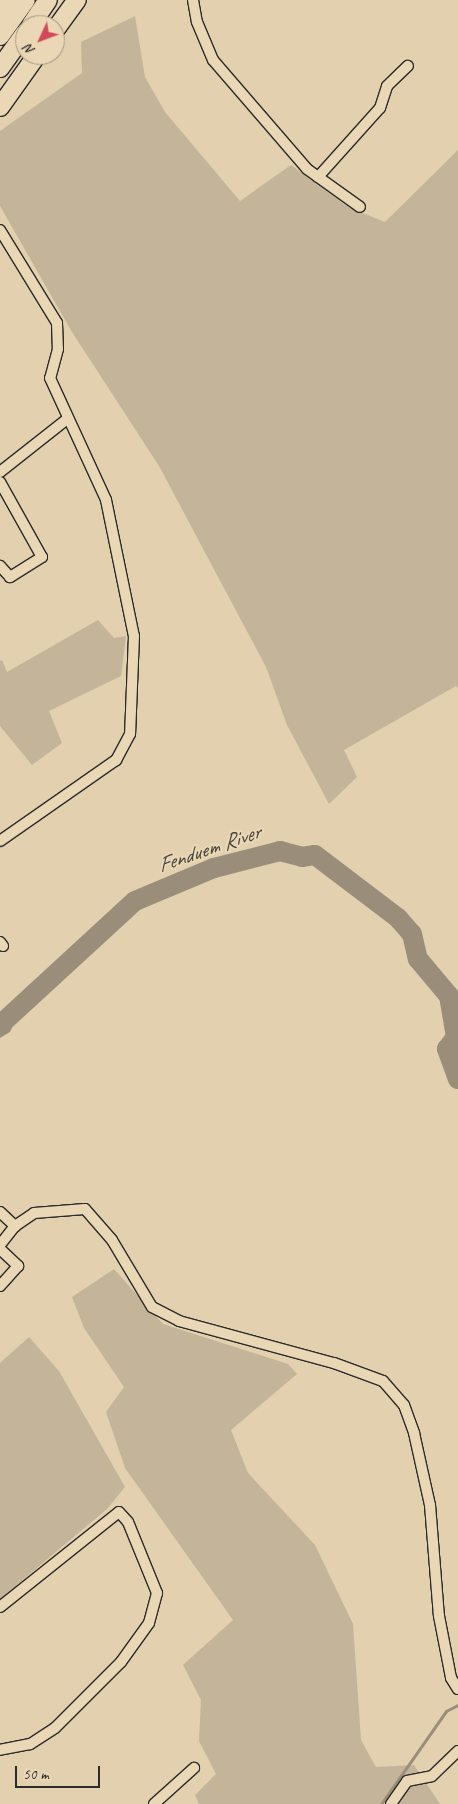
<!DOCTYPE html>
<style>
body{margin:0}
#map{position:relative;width:458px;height:1804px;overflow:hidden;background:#e2d0af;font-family:Caveat,sans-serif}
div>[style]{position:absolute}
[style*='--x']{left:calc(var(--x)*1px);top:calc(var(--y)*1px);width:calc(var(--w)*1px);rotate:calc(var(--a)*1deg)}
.green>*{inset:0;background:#c4b59a}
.water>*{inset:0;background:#9a8e7b}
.stream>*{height:3px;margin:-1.5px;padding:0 1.5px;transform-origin:1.5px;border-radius:1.5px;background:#9a8e7b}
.river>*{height:20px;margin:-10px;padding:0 10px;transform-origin:10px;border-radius:10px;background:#9a8e7b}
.roads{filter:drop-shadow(1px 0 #2b2b2b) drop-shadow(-1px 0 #2b2b2b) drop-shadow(0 1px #2b2b2b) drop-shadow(0 -1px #2b2b2b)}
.street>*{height:10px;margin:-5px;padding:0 5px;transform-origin:5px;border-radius:5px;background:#ead7b5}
.highway>*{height:18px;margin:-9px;padding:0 9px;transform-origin:9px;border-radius:9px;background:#ead7b5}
span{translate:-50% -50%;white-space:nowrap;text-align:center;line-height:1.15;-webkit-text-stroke:4px #ead7b5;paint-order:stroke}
.water-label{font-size:22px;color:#47443f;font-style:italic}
.north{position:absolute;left:15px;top:15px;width:50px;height:50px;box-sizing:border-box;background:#ead7b5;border:1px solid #9e927e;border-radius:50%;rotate:227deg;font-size:14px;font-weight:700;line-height:20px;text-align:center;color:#2b2b2b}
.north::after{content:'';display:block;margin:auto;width:18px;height:22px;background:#d1495b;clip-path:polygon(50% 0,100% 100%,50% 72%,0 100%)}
.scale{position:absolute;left:15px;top:1766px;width:85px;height:22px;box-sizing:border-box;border:2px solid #2b2b2b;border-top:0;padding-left:6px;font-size:15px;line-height:18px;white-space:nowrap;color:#2b2b2b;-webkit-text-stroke:4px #ead7b5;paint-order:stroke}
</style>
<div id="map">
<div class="green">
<div style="clip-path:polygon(135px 16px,145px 77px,165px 112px,240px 201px,291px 165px,348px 207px,385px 222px,458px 150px,458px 688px,456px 686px,344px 750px,357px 777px,329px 804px,287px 725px,266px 667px,159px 466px,72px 332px,0 206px,0 131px,82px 73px,81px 42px)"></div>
<div style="clip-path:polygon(98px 620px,114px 638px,126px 636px,121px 676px,49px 711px,62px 743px,32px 765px,0 726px,0 661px,2px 660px,7px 672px)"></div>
<div style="clip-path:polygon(114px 1269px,163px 1324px,288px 1364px,297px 1374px,231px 1430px,248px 1473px,315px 1545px,353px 1624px,361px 1740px,376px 1767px,414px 1765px,440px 1804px,199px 1804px,195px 1795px,216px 1774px,199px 1741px,201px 1700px,183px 1665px,233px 1620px,125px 1468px,106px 1412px,124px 1387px,84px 1328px,72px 1297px)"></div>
<div style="clip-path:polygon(29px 1337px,59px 1371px,125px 1487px,107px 1509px,0 1599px,0 1363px)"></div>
</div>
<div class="water">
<div style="clip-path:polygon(9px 1014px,14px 1015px,14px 1023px,10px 1032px,0 1038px,0 1019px)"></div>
</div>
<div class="stream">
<div style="--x:381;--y:1804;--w:113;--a:-55"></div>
<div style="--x:446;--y:1711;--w:13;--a:-27"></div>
</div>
<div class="river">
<div style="--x:0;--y:1025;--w:183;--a:-42.6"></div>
<div style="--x:135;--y:901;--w:86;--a:-22.7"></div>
<div style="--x:214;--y:868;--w:68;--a:-14.4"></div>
<div style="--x:280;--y:851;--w:23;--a:15"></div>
<div style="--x:302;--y:857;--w:13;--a:-9"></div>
<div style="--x:315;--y:855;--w:104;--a:37.2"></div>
<div style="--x:398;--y:918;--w:21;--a:49"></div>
<div style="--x:412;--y:934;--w:26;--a:77"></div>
<div style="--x:418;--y:959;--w:48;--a:50"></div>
<div style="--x:449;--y:996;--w:42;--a:80.3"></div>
<div style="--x:456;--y:1037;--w:15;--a:127"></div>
<div style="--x:447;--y:1049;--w:32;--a:70"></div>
</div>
<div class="roads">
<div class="street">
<div style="--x:193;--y:0;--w:22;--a:80"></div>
<div style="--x:197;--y:22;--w:41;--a:67.2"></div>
<div style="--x:213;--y:60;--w:144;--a:49.2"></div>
<div style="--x:307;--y:169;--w:65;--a:35.6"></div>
<div style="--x:318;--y:177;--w:93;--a:-48.1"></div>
<div style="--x:380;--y:108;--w:23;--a:-72"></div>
<div style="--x:387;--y:86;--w:29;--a:-44"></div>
<div style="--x:0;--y:230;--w:109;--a:58.5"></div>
<div style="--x:57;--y:323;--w:26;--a:88"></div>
<div style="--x:58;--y:349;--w:30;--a:105"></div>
<div style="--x:50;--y:378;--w:134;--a:65.3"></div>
<div style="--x:106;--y:500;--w:139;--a:78.4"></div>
<div style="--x:134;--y:636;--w:98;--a:92.3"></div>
<div style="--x:130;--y:734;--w:30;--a:118"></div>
<div style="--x:116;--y:760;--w:141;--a:145.1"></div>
<div style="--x:0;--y:472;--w:85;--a:-38.3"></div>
<div style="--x:0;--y:482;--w:86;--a:60.8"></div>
<div style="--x:42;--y:557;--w:38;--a:148"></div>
<div style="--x:10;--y:577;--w:15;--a:-132"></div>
<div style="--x:0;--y:942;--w:5;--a:53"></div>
<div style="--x:0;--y:1212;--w:21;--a:43"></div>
<div style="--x:15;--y:1226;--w:23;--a:-34"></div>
<div style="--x:34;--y:1213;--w:51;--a:-4.5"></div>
<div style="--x:85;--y:1209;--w:41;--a:48.9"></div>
<div style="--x:112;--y:1240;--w:78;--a:59.2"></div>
<div style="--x:152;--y:1307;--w:30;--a:27"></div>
<div style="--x:179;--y:1321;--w:161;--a:15.2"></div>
<div style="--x:334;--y:1363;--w:52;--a:20.2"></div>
<div style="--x:383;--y:1381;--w:32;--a:49"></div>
<div style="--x:404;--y:1405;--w:30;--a:70"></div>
<div style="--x:414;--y:1433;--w:74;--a:77.5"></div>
<div style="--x:430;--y:1505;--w:111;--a:85.4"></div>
<div style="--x:439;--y:1616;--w:63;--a:79"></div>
<div style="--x:451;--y:1678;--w:13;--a:58"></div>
<div style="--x:0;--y:1245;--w:24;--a:-52"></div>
<div style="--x:0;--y:1249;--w:25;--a:43"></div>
<div style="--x:18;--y:1266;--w:27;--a:132"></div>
<div style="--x:0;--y:1607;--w:152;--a:-38.6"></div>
<div style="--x:119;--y:1512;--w:13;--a:48"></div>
<div style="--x:128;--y:1522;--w:77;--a:67.8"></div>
<div style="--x:157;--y:1593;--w:31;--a:105"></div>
<div style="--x:149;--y:1623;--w:48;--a:125.7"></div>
<div style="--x:121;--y:1662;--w:93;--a:135"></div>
<div style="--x:55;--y:1728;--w:30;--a:147"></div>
<div style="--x:30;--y:1744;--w:31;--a:169"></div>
<div style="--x:154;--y:1804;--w:54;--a:-42"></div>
<div style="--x:391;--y:1804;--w:28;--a:-55"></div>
<div style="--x:407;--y:1781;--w:25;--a:-11"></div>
<div style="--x:432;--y:1776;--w:36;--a:-44"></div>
</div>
<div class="highway">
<div style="--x:0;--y:14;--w:17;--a:-54"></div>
<div style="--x:31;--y:25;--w:30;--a:-56"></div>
<div style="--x:55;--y:30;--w:37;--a:-54"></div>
<div style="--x:0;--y:36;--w:44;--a:-54.2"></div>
<div style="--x:0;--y:68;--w:43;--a:-54.5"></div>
<div style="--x:0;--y:107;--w:64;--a:-54.6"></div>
</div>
</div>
<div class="water-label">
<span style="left:209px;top:849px;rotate:-19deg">Fenduem River</span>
</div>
<div class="north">N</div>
<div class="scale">50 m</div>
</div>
